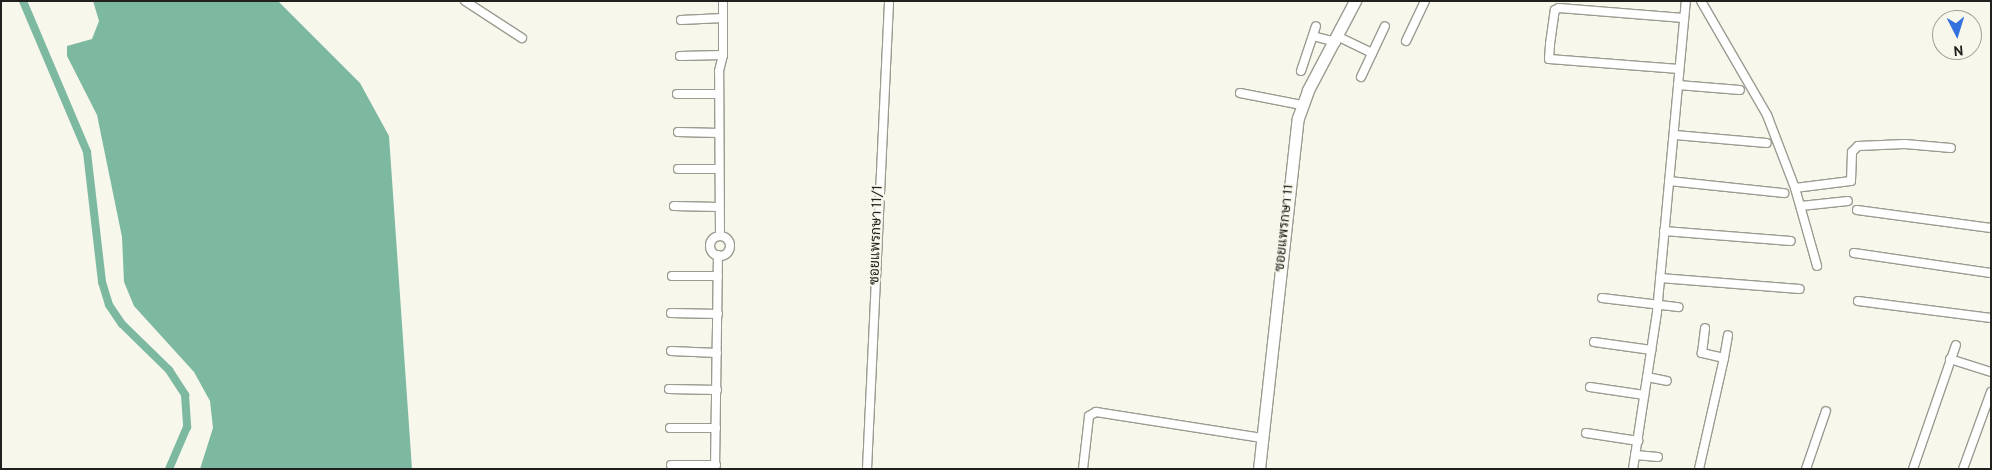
<!DOCTYPE html>
<meta charset="utf-8">
<style>
body{margin:0}
#map{position:relative;width:1992px;height:470px;overflow:hidden;background:#f7f7ec;font-family:Overpass,Sarabun,sans-serif}
div>[style]{position:absolute}
[style*='--x']{left:calc(var(--x)*1px);top:calc(var(--y)*1px);width:calc(var(--w)*1px);rotate:calc(var(--a)*1deg)}
.water>*{inset:0;background:#7db9a1}
.canal>*{height:8px;margin:-4px;padding:0 4px;transform-origin:4px;border-radius:4px;background:#7db9a1}
.roads{filter:drop-shadow(1px 0 #9c9b91) drop-shadow(-1px 0 #9c9b91) drop-shadow(0 1px #9c9b91) drop-shadow(0 -1px #9c9b91)}
.street>*{height:8px;margin:-4px;padding:0 4px;transform-origin:4px;border-radius:4px;background:#fff}
.street>.ring{margin:-4px;padding:0;box-sizing:content-box;background:none;border:8px solid #fff;border-radius:50%}
.secondary>*{height:11px;margin:-5.5px;padding:0 5.5px;transform-origin:5.5px;border-radius:5.5px;background:#fff}
span{translate:-50% -50%;white-space:nowrap;text-align:center;line-height:1.15;-webkit-text-stroke:4px #f7f7ec;paint-order:stroke}
.street-label{font-size:14px;color:#20201c}
.frame{position:absolute;inset:0;border:2px solid #20201c;pointer-events:none}
.north{position:absolute;left:1932px;top:10px;width:50px;height:50px;box-sizing:border-box;background:#f7f7ec;border:1px solid #a1a199;border-radius:50%;rotate:175deg;font-size:14px;font-weight:700;line-height:20px;text-align:center;color:#20201c}
.north::after{content:'';display:block;margin:auto;width:18px;height:22px;background:#3470de;clip-path:polygon(50% 0,100% 100%,50% 72%,0 100%)}
</style>
<div id="map">
<div class="water">
<div style="clip-path:polygon(93px 1px,278px 1px,360px 83px,389px 136px,412px 469px,200px 469px,213px 428px,210px 401px,194px 372px,134px 306px,124px 282px,122px 237px,97px 115px,67px 56px,67px 46px,92px 39px,99px 21px)"></div>
</div>
<div class="canal">
<div style="--x:23;--y:1;--w:164;--a:67"></div>
<div style="--x:87;--y:152;--w:131;--a:83.4"></div>
<div style="--x:102;--y:282;--w:24;--a:73"></div>
<div style="--x:109;--y:305;--w:23;--a:56"></div>
<div style="--x:122;--y:324;--w:66;--a:44.4"></div>
<div style="--x:169;--y:370;--w:30;--a:57"></div>
<div style="--x:185;--y:395;--w:32;--a:86"></div>
<div style="--x:187;--y:427;--w:46;--a:113.2"></div>
</div>
<div class="roads">
<div class="street">
<div style="--x:465;--y:1;--w:68;--a:33"></div>
<div style="--x:1701;--y:1;--w:132;--a:59.9"></div>
<div style="--x:1767;--y:115;--w:78;--a:69"></div>
<div style="--x:1795;--y:188;--w:56;--a:-7.1"></div>
<div style="--x:1851;--y:181;--w:29;--a:-88"></div>
<div style="--x:1852;--y:152;--w:8;--a:-45"></div>
<div style="--x:1858;--y:146;--w:47;--a:-2.4"></div>
<div style="--x:1905;--y:144;--w:46;--a:5"></div>
<div style="--x:681;--y:20;--w:42;--a:-2.7"></div>
<div style="--x:1313;--y:36;--w:24;--a:15"></div>
<div style="--x:1339;--y:37;--w:37;--a:26"></div>
<div style="--x:1406;--y:41;--w:44;--a:-64.6"></div>
<div style="--x:680;--y:56;--w:43;--a:-1.3"></div>
<div style="--x:1679;--y:69;--w:130;--a:-175.6"></div>
<div style="--x:1549;--y:59;--w:15;--a:-86"></div>
<div style="--x:1550;--y:44;--w:34;--a:-82"></div>
<div style="--x:1555;--y:10;--w:4;--a:-27"></div>
<div style="--x:1559;--y:8;--w:125;--a:4.6"></div>
<div style="--x:1301;--y:71;--w:47;--a:-71.6"></div>
<div style="--x:1361;--y:77;--w:56;--a:-64.8"></div>
<div style="--x:1678;--y:85;--w:62;--a:4.6"></div>
<div style="--x:1240;--y:93;--w:63;--a:11"></div>
<div style="--x:677;--y:94;--w:42;--a:0"></div>
<div style="--x:678;--y:132;--w:41;--a:1.4"></div>
<div style="--x:1675;--y:135;--w:92;--a:5"></div>
<div style="--x:678;--y:169;--w:41;--a:0"></div>
<div style="--x:1669;--y:181;--w:116;--a:6"></div>
<div style="--x:1795;--y:188;--w:81;--a:74.2"></div>
<div style="--x:674;--y:206;--w:45;--a:1.3"></div>
<div style="--x:1801;--y:206;--w:47;--a:-6.1"></div>
<div style="--x:1857;--y:210;--w:135;--a:7.7"></div>
<div style="--x:1664;--y:231;--w:127;--a:4.5"></div>
<div style="--x:720;--y:236;--w:165;--a:-90.3"></div>
<div style="--x:719;--y:71;--w:16;--a:-76"></div>
<div style="--x:723;--y:55;--w:54;--a:-90"></div>
<div class="ring" style="left:710px;top:236px;width:12px;height:12px"></div>
<div style="--x:1854;--y:253;--w:138;--a:8.3"></div>
<div style="--x:672;--y:276;--w:46;--a:0"></div>
<div style="--x:1660;--y:278;--w:140;--a:4.5"></div>
<div style="--x:1602;--y:298;--w:77;--a:6.8"></div>
<div style="--x:1858;--y:301;--w:134;--a:7.3"></div>
<div style="--x:671;--y:313;--w:47;--a:1.2"></div>
<div style="--x:1594;--y:342;--w:58;--a:8"></div>
<div style="--x:671;--y:351;--w:46;--a:2.5"></div>
<div style="--x:1724;--y:358;--w:23;--a:-80"></div>
<div style="--x:1950;--y:359;--w:43;--a:17.6"></div>
<div style="--x:1647;--y:377;--w:20;--a:11"></div>
<div style="--x:1590;--y:387;--w:55;--a:8.4"></div>
<div style="--x:669;--y:389;--w:48;--a:1.2"></div>
<div style="--x:670;--y:428;--w:46;--a:0"></div>
<div style="--x:1586;--y:433;--w:53;--a:8.7"></div>
<div style="--x:1635;--y:455;--w:23;--a:5"></div>
<div style="--x:671;--y:465;--w:45;--a:0"></div>
<div style="--x:715;--y:469;--w:214;--a:-89.2"></div>
<div style="--x:867;--y:469;--w:469;--a:-87.3"></div>
<div style="--x:1083;--y:469;--w:53;--a:-83.5"></div>
<div style="--x:1089;--y:416;--w:8;--a:-30"></div>
<div style="--x:1096;--y:412;--w:168;--a:8.9"></div>
<div style="--x:1633;--y:469;--w:159;--a:-81.3"></div>
<div style="--x:1657;--y:312;--w:312;--a:-84.7"></div>
<div style="--x:1699;--y:469;--w:114;--a:-77.3"></div>
<div style="--x:1724;--y:358;--w:23;--a:-167"></div>
<div style="--x:1702;--y:353;--w:25;--a:-83"></div>
<div style="--x:1806;--y:469;--w:61;--a:-71"></div>
<div style="--x:1913;--y:469;--w:131;--a:-70.9"></div>
<div style="--x:1963;--y:469;--w:82;--a:-70"></div>
</div>
<div class="secondary">
<div style="--x:1259;--y:469;--w:353;--a:-83.7"></div>
<div style="--x:1298;--y:118;--w:30;--a:-70"></div>
<div style="--x:1308;--y:90;--w:101;--a:-62.2"></div>
</div>
</div>
<div class="street-label">
<span style="left:1285px;top:228px;rotate:-84deg">ซอยแพรกษา 11</span>
<span style="left:877px;top:235px;rotate:-88deg">ซอยแพรกษา 11/1</span>
</div>
<div class="frame"></div>
<div class="north">N</div>
</div>
